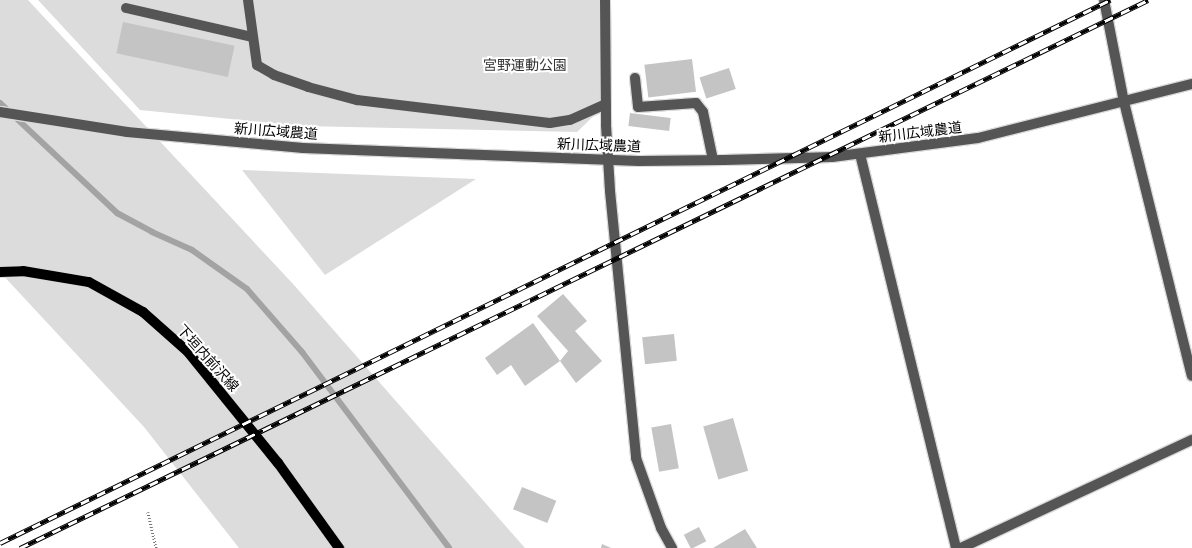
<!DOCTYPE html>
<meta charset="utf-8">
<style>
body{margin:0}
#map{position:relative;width:1192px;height:548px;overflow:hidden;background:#fff;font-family:Barlow,"Noto Sans JP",sans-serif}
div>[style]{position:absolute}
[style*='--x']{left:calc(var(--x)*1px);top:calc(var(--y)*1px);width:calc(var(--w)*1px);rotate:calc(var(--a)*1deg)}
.green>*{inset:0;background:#dcdcdc}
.stream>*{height:6px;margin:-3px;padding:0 3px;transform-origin:3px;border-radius:3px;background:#a3a3a3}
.building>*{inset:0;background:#c4c4c4;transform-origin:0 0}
.path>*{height:2.5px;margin-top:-1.25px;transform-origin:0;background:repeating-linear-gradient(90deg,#777 0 1px,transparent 0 3px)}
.roads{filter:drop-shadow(1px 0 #dbdbdb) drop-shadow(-1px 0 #dbdbdb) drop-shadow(0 1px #dbdbdb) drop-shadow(0 -1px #dbdbdb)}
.minor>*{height:10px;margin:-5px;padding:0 5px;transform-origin:5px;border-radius:5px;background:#555}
.major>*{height:10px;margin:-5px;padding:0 5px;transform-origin:5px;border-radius:5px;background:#000}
.rail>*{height:4.5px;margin-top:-2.25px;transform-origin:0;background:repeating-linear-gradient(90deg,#fff 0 9px,#000 0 18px);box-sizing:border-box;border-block:1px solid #000}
span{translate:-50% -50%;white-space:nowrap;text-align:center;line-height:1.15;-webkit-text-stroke:4px #fff;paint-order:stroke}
.park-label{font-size:14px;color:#333}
.street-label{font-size:14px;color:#000}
</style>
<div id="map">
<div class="green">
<div style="clip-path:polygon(0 0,28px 0,294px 285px,525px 548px,239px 548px,144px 427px,0 272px)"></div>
<div style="clip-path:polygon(38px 0,605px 0,606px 104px,577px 132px,303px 126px,140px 110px)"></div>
<div style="clip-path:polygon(242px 170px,476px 179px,325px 275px)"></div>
</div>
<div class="stream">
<div style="--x:0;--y:103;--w:161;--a:43.2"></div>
<div style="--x:117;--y:213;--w:40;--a:28"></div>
<div style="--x:152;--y:232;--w:44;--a:24.2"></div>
<div style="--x:192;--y:250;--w:67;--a:35.3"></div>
<div style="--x:247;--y:289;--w:84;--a:48.9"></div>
<div style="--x:302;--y:352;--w:245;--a:53.1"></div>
</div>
<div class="building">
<div style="left:123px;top:22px;width:114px;height:32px;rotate:12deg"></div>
<div style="left:692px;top:59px;width:33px;height:48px;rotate:83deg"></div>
<div style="left:729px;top:68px;width:22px;height:31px;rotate:72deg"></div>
<div style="left:630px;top:113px;width:41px;height:13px;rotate:7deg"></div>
<div style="clip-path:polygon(563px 294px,587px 321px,575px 331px,602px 361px,576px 383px,560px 361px,568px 351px,537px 316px)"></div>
<div style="clip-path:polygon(533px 323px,560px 361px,525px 386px,511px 365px,497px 375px,485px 358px)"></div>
<div style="left:674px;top:334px;width:27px;height:32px;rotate:84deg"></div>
<div style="left:733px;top:418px;width:55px;height:31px;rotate:74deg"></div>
<div style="left:671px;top:424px;width:45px;height:20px;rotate:80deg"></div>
<div style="left:522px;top:487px;width:37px;height:24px;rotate:22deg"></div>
<div style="left:699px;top:527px;width:16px;height:17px;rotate:63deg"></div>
<div style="clip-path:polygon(745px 529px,757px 548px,713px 548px)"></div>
<div style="clip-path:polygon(602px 544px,611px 548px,601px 548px)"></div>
</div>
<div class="path">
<div style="--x:148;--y:512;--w:37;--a:77"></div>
</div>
<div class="roads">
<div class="minor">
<div style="--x:248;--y:0;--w:66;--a:82.1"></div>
<div style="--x:257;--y:65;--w:20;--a:30"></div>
<div style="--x:274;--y:75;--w:36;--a:19"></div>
<div style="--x:308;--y:87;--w:51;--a:14.9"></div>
<div style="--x:357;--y:100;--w:194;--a:6.8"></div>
<div style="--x:550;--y:123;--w:20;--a:-9"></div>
<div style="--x:570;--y:120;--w:39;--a:-24"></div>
<div style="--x:605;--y:0;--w:125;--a:89.5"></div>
<div style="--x:606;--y:125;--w:66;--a:86.5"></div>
<div style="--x:610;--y:191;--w:268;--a:84.4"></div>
<div style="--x:636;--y:458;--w:74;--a:70.3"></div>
<div style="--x:661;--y:528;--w:23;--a:61"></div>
<div style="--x:1104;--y:0;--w:104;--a:78.9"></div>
<div style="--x:1124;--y:102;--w:282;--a:76.1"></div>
<div style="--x:126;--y:8;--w:130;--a:12.9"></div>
<div style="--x:635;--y:78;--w:29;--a:84"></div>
<div style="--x:638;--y:107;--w:58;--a:-3.9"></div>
<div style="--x:696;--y:103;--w:11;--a:52"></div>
<div style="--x:703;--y:112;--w:49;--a:78.2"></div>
<div style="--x:0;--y:112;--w:129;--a:8.9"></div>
<div style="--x:127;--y:132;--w:177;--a:5.2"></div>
<div style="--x:303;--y:148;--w:336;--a:2.2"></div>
<div style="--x:639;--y:161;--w:85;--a:-0.7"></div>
<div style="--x:724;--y:160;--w:108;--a:-1.6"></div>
<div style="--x:832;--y:157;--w:147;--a:-7.4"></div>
<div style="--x:978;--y:138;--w:221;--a:-14.2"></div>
<div style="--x:860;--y:154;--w:406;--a:76.3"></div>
<div style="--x:961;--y:548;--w:255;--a:-25.1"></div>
</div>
<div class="major">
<div style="--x:0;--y:272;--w:23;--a:-2"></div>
<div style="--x:23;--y:271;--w:67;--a:9.5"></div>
<div style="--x:89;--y:282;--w:62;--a:29.1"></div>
<div style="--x:143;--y:312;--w:60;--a:41.6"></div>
<div style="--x:188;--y:352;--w:143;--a:51"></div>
<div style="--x:278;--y:463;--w:105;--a:54.3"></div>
</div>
</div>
<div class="rail">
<div style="--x:0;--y:543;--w:1236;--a:-26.07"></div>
<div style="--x:20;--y:548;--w:1254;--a:-25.91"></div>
</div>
<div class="park-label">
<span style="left:525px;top:65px">宮野運動公園</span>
</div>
<div class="street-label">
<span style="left:276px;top:131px;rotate:4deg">新川広域農道</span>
<span style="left:920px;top:132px;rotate:-7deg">新川広域農道</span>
<span style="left:599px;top:145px;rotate:2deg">新川広域農道</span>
<span style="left:208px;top:358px;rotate:48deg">下垣内前沢線</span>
</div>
</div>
